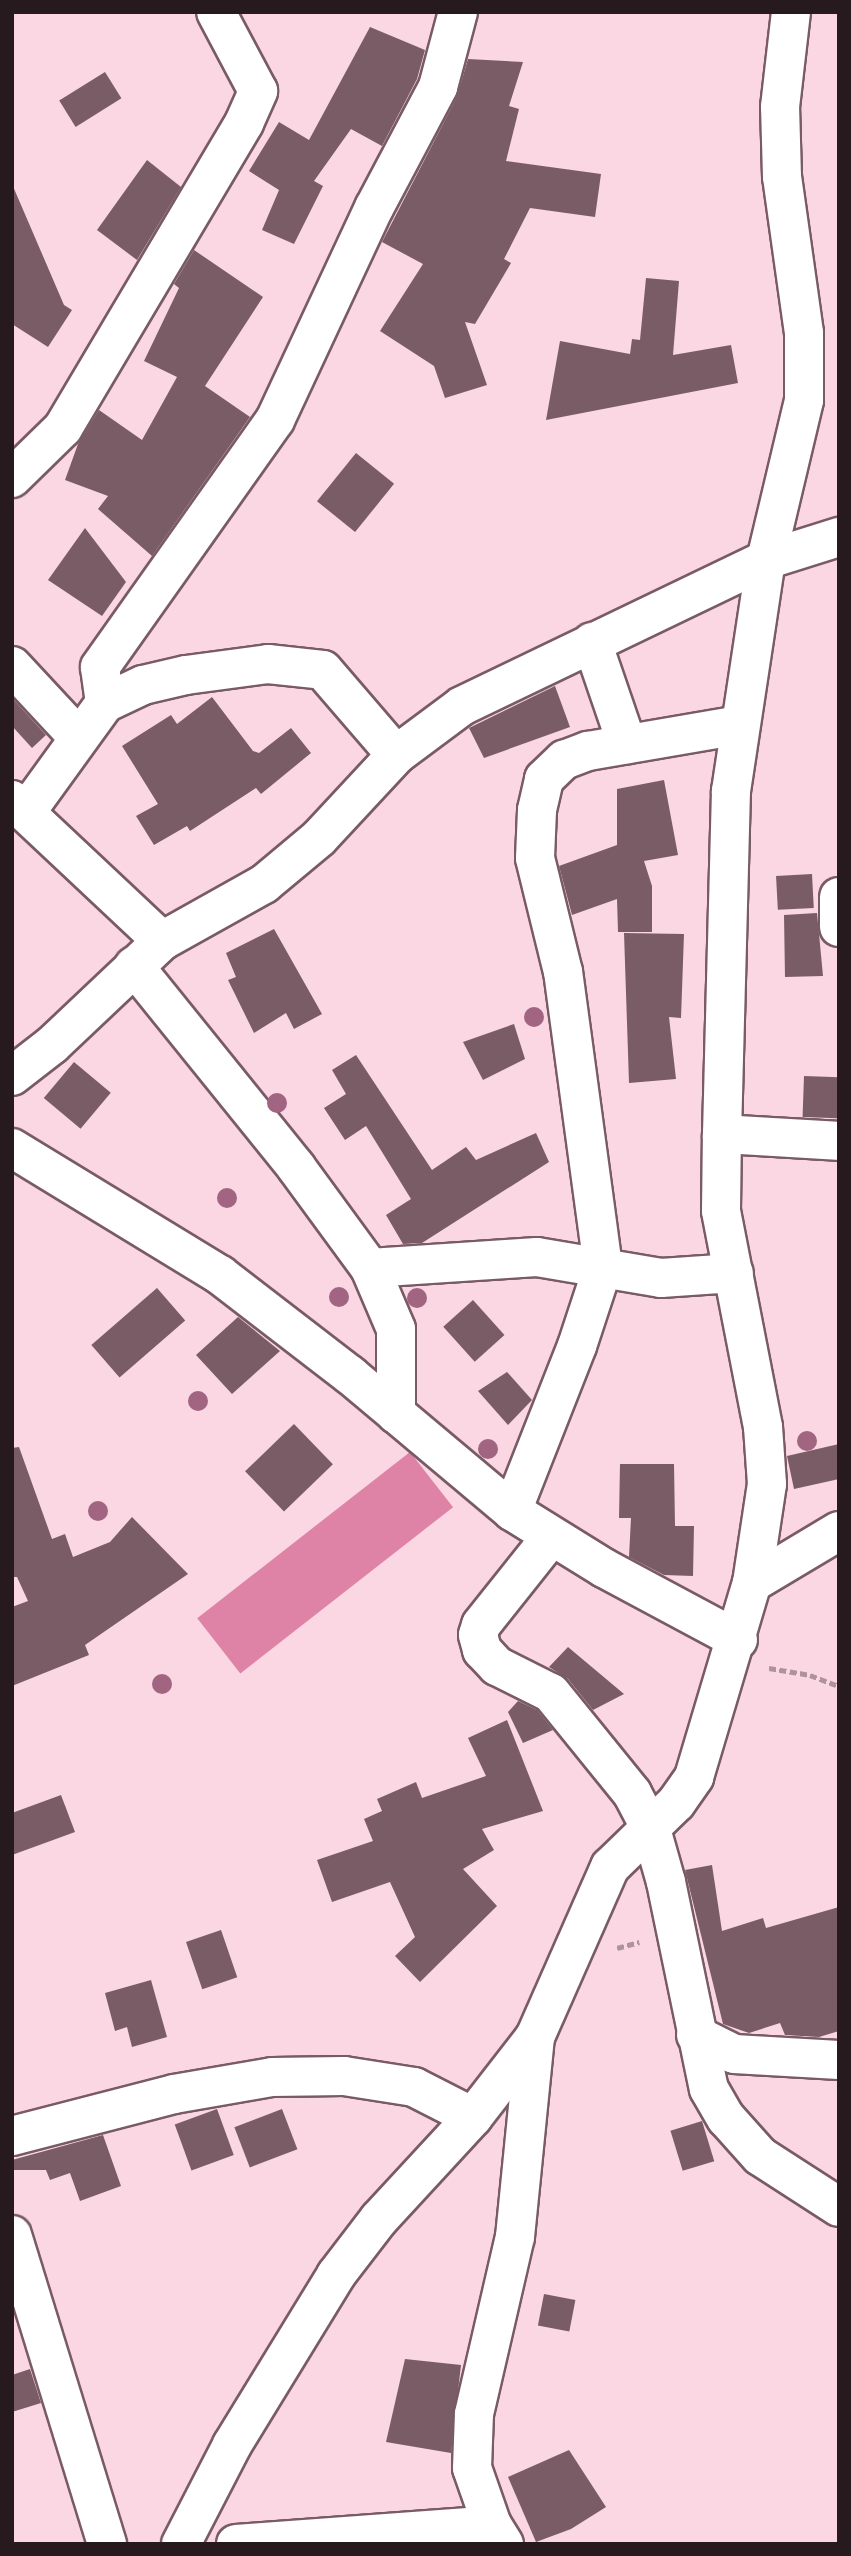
<!DOCTYPE html>
<style>
body{margin:0}
#map{position:relative;width:851px;height:2556px;overflow:hidden;background:#fad7e2;font-family:"Sofia Sans Condensed",sans-serif}
div>[style]{position:absolute}
[style*='--x']{left:calc(var(--x)*1px);top:calc(var(--y)*1px);width:calc(var(--w)*1px);rotate:calc(var(--a)*1deg)}
.forest>*{inset:0;background:#de83a5;transform-origin:0 0}
.building>*{inset:0;background:#7a5c66;transform-origin:0 0}
.path>*{height:4.5px;margin-top:-2.25px;transform-origin:0;background:repeating-linear-gradient(90deg,#ae939c 0 7px,transparent 0 10.5px)}
.roads{filter:drop-shadow(2px 0 #795b65) drop-shadow(-2px 0 #795b65) drop-shadow(0 2px #795b65) drop-shadow(0 -2px #795b65)}
.street>*{height:38px;margin:-19px;padding:0 19px;transform-origin:19px;border-radius:19px;background:#fff}
.trees>*{width:20px;height:20px;margin:-10px;border-radius:50%;background:#a16481}
span{translate:-50% -50%;white-space:nowrap;text-align:center;line-height:1.15;-webkit-text-stroke:7px #fff;paint-order:stroke}
.frame{position:absolute;inset:0;border:14px solid #261a1e;pointer-events:none}
</style>
<div id="map">
<div class="forest">
<div style="left:410px;top:1452px;width:70px;height:270px;rotate:52deg"></div>
</div>
<div class="building">
<div style="clip-path:polygon(370px 27px,425px 50px,417px 79px,382px 146px,351px 129px,314px 181px,323px 186px,294px 244px,262px 230px,279px 190px,249px 171px,279px 122px,309px 140px)"></div>
<div style="clip-path:polygon(468px 59px,523px 62px,509px 106px,519px 109px,506px 161px,601px 174px,595px 217px,530px 208px,504px 259px,511px 263px,475px 324px,465px 322px,487px 385px,445px 398px,434px 366px,380px 331px,423px 264px,382px 242px,457px 97px)"></div>
<div style="left:105px;top:72px;width:31px;height:54px;rotate:58deg"></div>
<div style="clip-path:polygon(147px 160px,181px 187px,137px 260px,97px 230px)"></div>
<div style="clip-path:polygon(12px 184px,64px 305px,72px 310px,48px 347px,12px 324px)"></div>
<div style="clip-path:polygon(194px 250px,263px 297px,205px 386px,250px 417px,152px 556px,98px 509px,108px 496px,65px 480px,78px 444px,99px 410px,142px 440px,177px 377px,144px 361px,179px 288px,174px 284px)"></div>
<div style="clip-path:polygon(646px 278px,679px 281px,673px 355px,731px 345px,738px 383px,546px 420px,560px 341px,630px 354px,632px 339px,640px 340px)"></div>
<div style="left:356px;top:453px;width:49px;height:62px;rotate:39deg"></div>
<div style="clip-path:polygon(85px 528px,126px 582px,102px 616px,48px 580px)"></div>
<div style="clip-path:polygon(555px 686px,570px 727px,484px 758px,469px 728px)"></div>
<div style="clip-path:polygon(212px 697px,253px 751px,259px 753px,291px 728px,311px 753px,261px 794px,256px 788px,190px 831px,187px 826px,154px 845px,136px 816px,158px 804px,122px 746px,171px 715px,177px 724px)"></div>
<div style="clip-path:polygon(12px 698px,46px 735px,32px 748px,12px 726px)"></div>
<div style="clip-path:polygon(664px 780px,678px 855px,644px 861px,652px 886px,652px 932px,618px 932px,617px 899px,572px 915px,559px 866px,617px 845px,617px 789px)"></div>
<div style="left:812px;top:874px;width:34px;height:36px;rotate:87deg"></div>
<div style="clip-path:polygon(817px 913px,823px 976px,785px 977px,784px 915px)"></div>
<div style="clip-path:polygon(274px 929px,322px 1014px,294px 1029px,286px 1013px,254px 1033px,228px 980px,236px 977px,226px 953px)"></div>
<div style="clip-path:polygon(624px 933px,684px 934px,681px 1018px,669px 1017px,676px 1079px,629px 1083px)"></div>
<div style="clip-path:polygon(514px 1024px,525px 1059px,483px 1080px,463px 1042px)"></div>
<div style="clip-path:polygon(356px 1055px,432px 1170px,466px 1147px,476px 1160px,536px 1133px,549px 1162px,422px 1243px,403px 1244px,386px 1215px,411px 1199px,366px 1126px,345px 1140px,324px 1108px,346px 1094px,332px 1070px)"></div>
<div style="left:74px;top:1062px;width:48px;height:47px;rotate:40deg"></div>
<div style="left:804px;top:1076px;width:35px;height:41px;rotate:2deg"></div>
<div style="left:157px;top:1288px;width:43px;height:87px;rotate:49deg"></div>
<div style="left:473px;top:1300px;width:47px;height:40px;rotate:48deg"></div>
<div style="clip-path:polygon(238px 1317px,280px 1351px,232px 1394px,196px 1355px)"></div>
<div style="clip-path:polygon(507px 1372px,532px 1400px,508px 1425px,478px 1391px)"></div>
<div style="left:294px;top:1424px;width:56px;height:68px;rotate:46deg"></div>
<div style="clip-path:polygon(839px 1444px,839px 1479px,794px 1489px,787px 1456px)"></div>
<div style="clip-path:polygon(19px 1447px,52px 1539px,65px 1534px,73px 1557px,110px 1542px,132px 1517px,188px 1574px,85px 1645px,89px 1655px,12px 1686px,12px 1607px,28px 1601px,17px 1577px,12px 1577px,12px 1448px)"></div>
<div style="clip-path:polygon(620px 1464px,674px 1464px,675px 1526px,694px 1526px,693px 1576px,664px 1575px,629px 1557px,631px 1518px,619px 1518px)"></div>
<div style="clip-path:polygon(568px 1647px,624px 1694px,593px 1710px,568px 1679px,549px 1667px)"></div>
<div style="clip-path:polygon(518px 1701px,537px 1710px,553px 1730px,523px 1743px,508px 1712px)"></div>
<div style="clip-path:polygon(507px 1720px,543px 1811px,482px 1829px,494px 1850px,463px 1869px,497px 1906px,420px 1982px,395px 1956px,415px 1937px,390px 1882px,332px 1902px,317px 1860px,373px 1841px,364px 1819px,382px 1811px,377px 1799px,416px 1782px,422px 1798px,486px 1776px,468px 1738px)"></div>
<div style="clip-path:polygon(61px 1795px,75px 1832px,12px 1855px,12px 1813px)"></div>
<div style="clip-path:polygon(712px 1865px,722px 1931px,763px 1918px,766px 1928px,839px 1907px,839px 2031px,819px 2037px,785px 2035px,780px 2023px,749px 2033px,723px 2024px,685px 1870px)"></div>
<div style="left:221px;top:1930px;width:50px;height:37px;rotate:71deg"></div>
<div style="clip-path:polygon(151px 1980px,167px 2037px,132px 2047px,127px 2027px,115px 2031px,105px 1993px)"></div>
<div style="left:217px;top:2109px;width:49px;height:45px;rotate:70deg"></div>
<div style="left:282px;top:2109px;width:43px;height:51px;rotate:69deg"></div>
<div style="left:702px;top:2121px;width:42px;height:33px;rotate:73deg"></div>
<div style="clip-path:polygon(103px 2135px,121px 2186px,80px 2201px,70px 2173px,50px 2180px,46px 2170px,12px 2170px,12px 2160px)"></div>
<div style="left:544px;top:2294px;width:32px;height:32px;rotate:11deg"></div>
<div style="clip-path:polygon(405px 2359px,461px 2365px,451px 2453px,386px 2442px)"></div>
<div style="clip-path:polygon(30px 2369px,41px 2403px,12px 2412px,12px 2375px)"></div>
<div style="clip-path:polygon(569px 2450px,606px 2507px,571px 2529px,536px 2542px,508px 2477px)"></div>
</div>
<div class="path">
<div style="--x:769;--y:1668;--w:42;--a:9.7"></div>
<div style="--x:810;--y:1675;--w:31;--a:21"></div>
<div style="--x:617;--y:1948;--w:23;--a:-15"></div>
</div>
<div class="roads">
<div class="street">
<div style="--x:12;--y:478;--w:71;--a:-44.4"></div>
<div style="--x:63;--y:428;--w:355;--a:-59.3"></div>
<div style="--x:244;--y:123;--w:35;--a:-66"></div>
<div style="--x:258;--y:91;--w:89;--a:-118"></div>
<div style="--x:592;--y:642;--w:108;--a:71.1"></div>
<div style="--x:12;--y:666;--w:97;--a:47.1"></div>
<div style="--x:105;--y:703;--w:36;--a:-98"></div>
<div style="--x:100;--y:667;--w:303;--a:-54.7"></div>
<div style="--x:275;--y:420;--w:234;--a:-65"></div>
<div style="--x:374;--y:208;--w:137;--a:-62.1"></div>
<div style="--x:438;--y:87;--w:78;--a:-75.1"></div>
<div style="--x:12;--y:800;--w:206;--a:43.2"></div>
<div style="--x:26;--y:812;--w:135;--a:-54.1"></div>
<div style="--x:105;--y:703;--w:42;--a:-25.3"></div>
<div style="--x:143;--y:685;--w:44;--a:-13.1"></div>
<div style="--x:186;--y:675;--w:83;--a:-7.6"></div>
<div style="--x:268;--y:664;--w:55;--a:6.2"></div>
<div style="--x:323;--y:670;--w:112;--a:49.3"></div>
<div style="--x:839;--y:897;--w:30;--a:90"></div>
<div style="--x:134;--y:966;--w:258;--a:51.1"></div>
<div style="--x:296;--y:1167;--w:125;--a:53.8"></div>
<div style="--x:370;--y:1268;--w:66;--a:66.9"></div>
<div style="--x:396;--y:1329;--w:85;--a:90"></div>
<div style="--x:12;--y:1076;--w:51;--a:-37.8"></div>
<div style="--x:52;--y:1045;--w:151;--a:-43.4"></div>
<div style="--x:162;--y:941;--w:117;--a:-29.2"></div>
<div style="--x:264;--y:884;--w:72;--a:-39.9"></div>
<div style="--x:319;--y:838;--w:113;--a:-47.1"></div>
<div style="--x:396;--y:755;--w:82;--a:-36.6"></div>
<div style="--x:462;--y:706;--w:337;--a:-25.7"></div>
<div style="--x:766;--y:560;--w:77;--a:-17.5"></div>
<div style="--x:722;--y:1134;--w:117;--a:3.4"></div>
<div style="--x:12;--y:1148;--w:244;--a:31.4"></div>
<div style="--x:220;--y:1275;--w:164;--a:37.6"></div>
<div style="--x:350;--y:1375;--w:212;--a:40"></div>
<div style="--x:512;--y:1511;--w:108;--a:31.8"></div>
<div style="--x:604;--y:1568;--w:152;--a:28.2"></div>
<div style="--x:370;--y:1268;--w:167;--a:-3.8"></div>
<div style="--x:537;--y:1257;--w:126;--a:9.6"></div>
<div style="--x:661;--y:1278;--w:73;--a:-3.9"></div>
<div style="--x:512;--y:1511;--w:177;--a:-68.5"></div>
<div style="--x:577;--y:1346;--w:83;--a:-71.8"></div>
<div style="--x:603;--y:1267;--w:298;--a:-97.7"></div>
<div style="--x:563;--y:972;--w:117;--a:-103.8"></div>
<div style="--x:535;--y:858;--w:48;--a:-87.6"></div>
<div style="--x:537;--y:810;--w:32;--a:-77"></div>
<div style="--x:544;--y:779;--w:28;--a:-44"></div>
<div style="--x:564;--y:760;--w:26;--a:-21"></div>
<div style="--x:588;--y:751;--w:154;--a:-9.7"></div>
<div style="--x:551;--y:1537;--w:112;--a:128.5"></div>
<div style="--x:481;--y:1625;--w:10;--a:107"></div>
<div style="--x:478;--y:1635;--w:16;--a:75"></div>
<div style="--x:482;--y:1650;--w:22;--a:47"></div>
<div style="--x:497;--y:1666;--w:60;--a:26.6"></div>
<div style="--x:551;--y:1693;--w:129;--a:51"></div>
<div style="--x:632;--y:1793;--w:41;--a:62.2"></div>
<div style="--x:651;--y:1829;--w:55;--a:74.2"></div>
<div style="--x:666;--y:1882;--w:211;--a:78.3"></div>
<div style="--x:709;--y:2089;--w:34;--a:60"></div>
<div style="--x:726;--y:2118;--w:51;--a:48.2"></div>
<div style="--x:760;--y:2156;--w:94;--a:32.8"></div>
<div style="--x:752;--y:1583;--w:101;--a:-30.9"></div>
<div style="--x:696;--y:2035;--w:42;--a:26.6"></div>
<div style="--x:734;--y:2054;--w:105;--a:3.3"></div>
<div style="--x:12;--y:2136;--w:167;--a:-14.5"></div>
<div style="--x:174;--y:2094;--w:99;--a:-9.8"></div>
<div style="--x:272;--y:2077;--w:72;--a:-0.8"></div>
<div style="--x:344;--y:2076;--w:71;--a:8.9"></div>
<div style="--x:414;--y:2087;--w:66;--a:27"></div>
<div style="--x:12;--y:2235;--w:323;--a:72.9"></div>
<div style="--x:181;--y:2544;--w:111;--a:-62.7"></div>
<div style="--x:232;--y:2445;--w:199;--a:-58.5"></div>
<div style="--x:336;--y:2275;--w:71;--a:-52.5"></div>
<div style="--x:379;--y:2219;--w:139;--a:-47.3"></div>
<div style="--x:473;--y:2117;--w:101;--a:-52.2"></div>
<div style="--x:535;--y:2037;--w:186;--a:-66.2"></div>
<div style="--x:610;--y:1867;--w:92;--a:-44.1"></div>
<div style="--x:676;--y:1803;--w:32;--a:-55"></div>
<div style="--x:694;--y:1777;--w:202;--a:-73.4"></div>
<div style="--x:752;--y:1583;--w:100;--a:-81.4"></div>
<div style="--x:767;--y:1484;--w:57;--a:-94"></div>
<div style="--x:763;--y:1427;--w:220;--a:-101"></div>
<div style="--x:721;--y:1211;--w:77;--a:-89.3"></div>
<div style="--x:722;--y:1134;--w:343;--a:-88.5"></div>
<div style="--x:731;--y:791;--w:234;--a:-81.4"></div>
<div style="--x:766;--y:560;--w:164;--a:-76.6"></div>
<div style="--x:804;--y:400;--w:67;--a:-90"></div>
<div style="--x:804;--y:333;--w:158;--a:-98"></div>
<div style="--x:782;--y:177;--w:70;--a:-91.6"></div>
<div style="--x:780;--y:107;--w:96;--a:-83.4"></div>
<div style="--x:236;--y:2544;--w:257;--a:-4.2"></div>
<div style="--x:504;--y:2544;--w:22;--a:-122"></div>
<div style="--x:492;--y:2525;--w:60;--a:-109.3"></div>
<div style="--x:472;--y:2468;--w:54;--a:-87.9"></div>
<div style="--x:474;--y:2414;--w:182;--a:-77"></div>
<div style="--x:515;--y:2237;--w:201;--a:-84.3"></div>
</div>
</div>
<div class="trees">
<div style="left:534px;top:1017px"></div>
<div style="left:277px;top:1103px"></div>
<div style="left:227px;top:1198px"></div>
<div style="left:339px;top:1297px"></div>
<div style="left:417px;top:1298px"></div>
<div style="left:198px;top:1401px"></div>
<div style="left:807px;top:1441px"></div>
<div style="left:488px;top:1449px"></div>
<div style="left:98px;top:1511px"></div>
<div style="left:162px;top:1684px"></div>
</div>
<div class="frame"></div>
</div>
